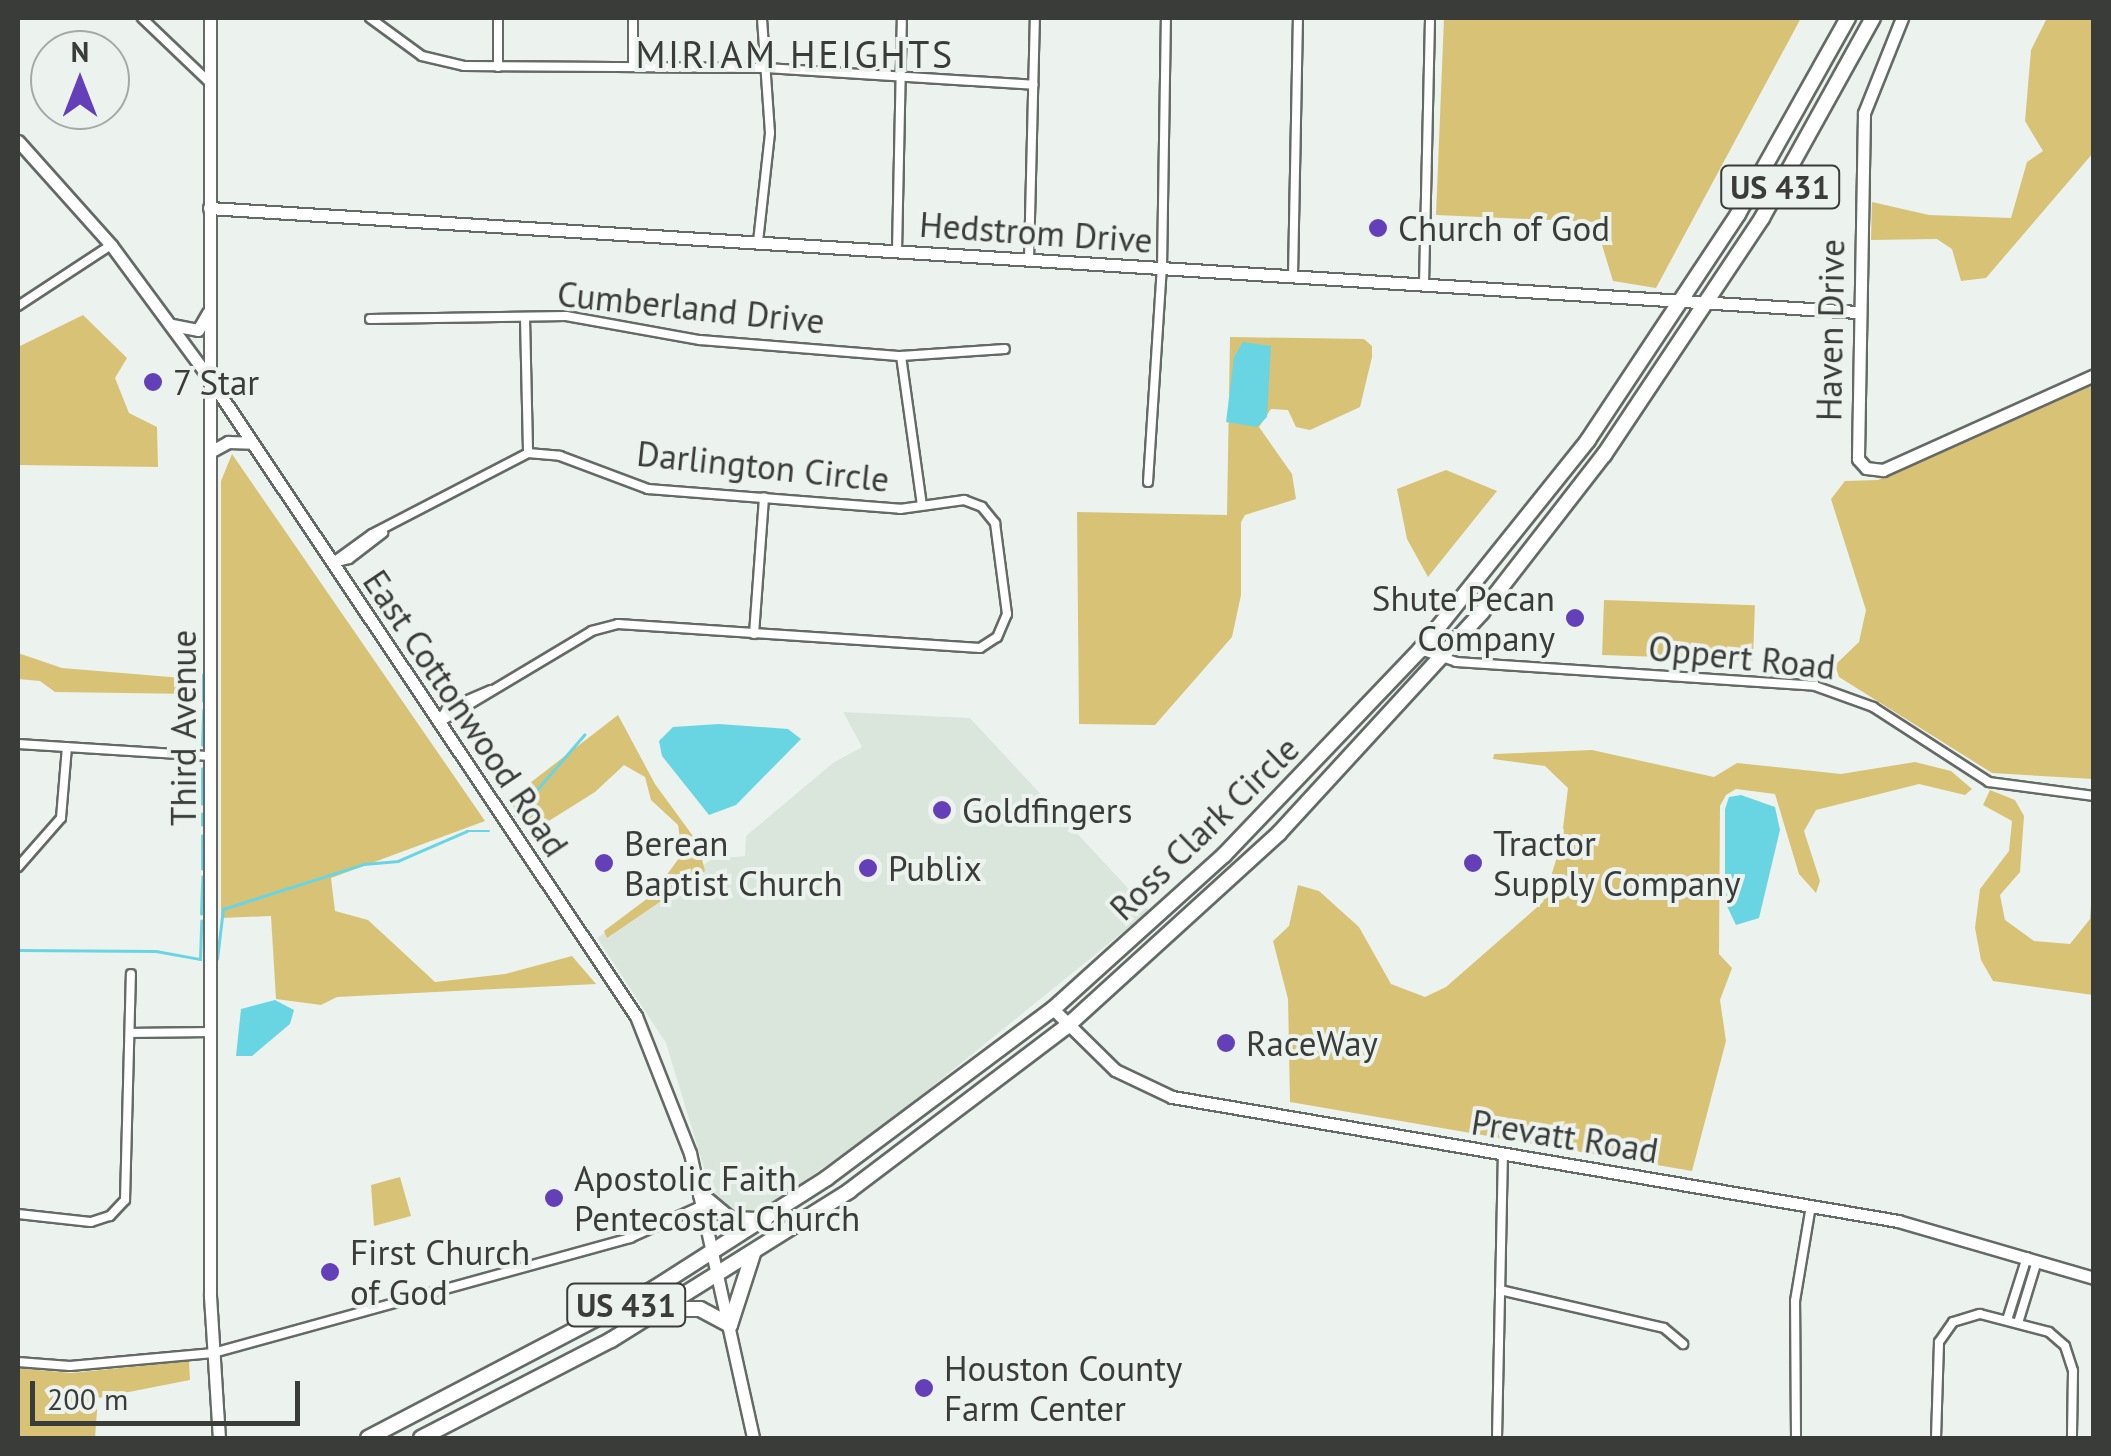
<!DOCTYPE html>
<style>
body{margin:0}
#map{position:relative;width:2111px;height:1456px;overflow:hidden;background:#ecf3ee;font-family:"PT Sans",sans-serif}
div>[style]{position:absolute}
[style*='--x']{left:calc(var(--x)*1px);top:calc(var(--y)*1px);width:calc(var(--w)*1px);rotate:calc(var(--a)*1deg)}
.built>*{inset:0;background:#dae6dc}
.forest>*{inset:0;background:#d8c275;transform-origin:0 0}
.water>*{inset:0;background:#69d5e3}
.stream>*{height:2.5px;margin:-1.25px;padding:0 1.25px;transform-origin:1.25px;border-radius:1.25px;background:#69d5e3}
.roads{filter:drop-shadow(2px 0 #646a65) drop-shadow(-2px 0 #646a65) drop-shadow(0 2px #646a65) drop-shadow(0 -2px #646a65)}
.street>*{height:8px;margin:-4px;padding:0 4px;transform-origin:4px;border-radius:4px;background:#fff}
.secondary>*{height:11px;margin:-5.5px;padding:0 5.5px;transform-origin:5.5px;border-radius:5.5px;background:#fff}
.highway>*{height:14px;margin:-7px;padding:0 7px;transform-origin:7px;border-radius:7px;background:#fff}
.dots>*{width:28px;height:28px;translate:-50% -50%;box-sizing:border-box;border:5px solid #ecf3ee;border-radius:50%}
span{translate:-50% -50%;white-space:nowrap;text-align:center;line-height:1.15;-webkit-text-stroke:8px #ecf3ee;paint-order:stroke}
.shield-label span{padding:2px 8px;background:#ecf3ee;border:2px solid;border-radius:8px;-webkit-text-stroke-width:0}
.shield-label{font-size:32px;color:#3a3c3a;font-weight:700}
.poi-label{font-size:35px;color:#3a3c3a}
.left{translate:0 -50%;text-align:left}
.right{translate:-100% -50%;text-align:right}
.street-label{font-size:35px;color:#3a3c3a}
.neighbourhood-label{font-size:38px;color:#3a3c3a;letter-spacing:2.5px}
.frame{position:absolute;inset:0;border:20px solid #3a3c3a;pointer-events:none}
.north{position:absolute;left:30px;top:30px;width:100px;height:100px;box-sizing:border-box;background:#ecf3ee;border:2px solid #a5aaa6;border-radius:50%;rotate:0deg;font-size:28px;font-weight:700;line-height:40px;text-align:center;color:#3a3c3a}
.north::after{content:'';display:block;margin:auto;width:35px;height:45px;background:#6440b8;clip-path:polygon(50% 0,100% 100%,50% 72%,0 100%)}
.scale{position:absolute;left:30px;top:1381px;width:270px;height:45px;box-sizing:border-box;border:5px solid #3a3c3a;border-top:0;padding-left:12px;font-size:30px;line-height:35px;white-space:nowrap;color:#3a3c3a;-webkit-text-stroke:8px #ecf3ee;paint-order:stroke}
</style>
<div id="map">
<div class="built">
<div style="clip-path:polygon(843px 712px,970px 718px,1149px 911px,886px 1124px,755px 1215px,732px 1214px,714px 1201px,666px 1043px,597px 938px,712px 859px,745px 856px,746px 836px,833px 763px,862px 747px)"></div>
</div>
<div class="forest">
<div style="clip-path:polygon(1444px 18px,1801px 18px,1656px 288px,1613px 281px,1595px 222px,1436px 215px)"></div>
<div style="clip-path:polygon(2047px 18px,2093px 18px,2093px 153px,1986px 278px,1961px 281px,1952px 249px,1937px 239px,1871px 240px,1872px 202px,1929px 215px,2011px 218px,2027px 162px,2043px 151px,2025px 121px,2031px 50px)"></div>
<div style="clip-path:polygon(83px 315px,127px 358px,115px 378px,129px 413px,157px 427px,158px 467px,18px 465px,18px 347px)"></div>
<div style="clip-path:polygon(1230px 337px,1364px 339px,1372px 346px,1372px 357px,1360px 407px,1310px 430px,1296px 427px,1288px 410px,1271px 409px,1259px 427px,1292px 474px,1296px 499px,1245px 515px,1241px 522px,1241px 595px,1232px 637px,1155px 725px,1079px 724px,1077px 512px,1227px 515px)"></div>
<div style="clip-path:polygon(2093px 385px,2093px 779px,1992px 773px,1839px 677px,1835px 665px,1859px 642px,1866px 610px,1831px 499px,1845px 481px,1878px 480px)"></div>
<div style="clip-path:polygon(232px 454px,485px 821px,331px 878px,335px 911px,368px 920px,435px 982px,505px 974px,572px 956px,596px 984px,337px 997px,321px 1005px,276px 999px,271px 916px,221px 918px,221px 481px)"></div>
<div style="clip-path:polygon(1446px 470px,1497px 491px,1428px 577px,1407px 539px,1397px 489px)"></div>
<div style="left:1604px;top:600px;width:151px;height:55px;rotate:2deg"></div>
<div style="clip-path:polygon(18px 653px,62px 668px,194px 679px,194px 694px,55px 692px,40px 681px,18px 679px)"></div>
<div style="clip-path:polygon(618px 715px,655px 784px,698px 843px,705px 871px,607px 938px,604px 931px,652px 895px,682px 854px,678px 825px,651px 800px,645px 777px,624px 765px,595px 792px,536px 829px,522px 824px,513px 806px,517px 793px)"></div>
<div style="clip-path:polygon(1592px 750px,1714px 777px,1737px 763px,1841px 774px,1915px 762px,1951px 771px,1972px 789px,1965px 795px,1919px 784px,1816px 810px,1804px 831px,1820px 881px,1816px 893px,1799px 874px,1775px 794px,1736px 789px,1726px 795px,1720px 806px,1719px 954px,1732px 968px,1720px 1000px,1726px 1041px,1692px 1171px,1290px 1102px,1288px 999px,1273px 941px,1289px 926px,1298px 885px,1319px 891px,1359px 927px,1391px 984px,1425px 997px,1446px 987px,1543px 902px,1561px 844px,1568px 788px,1545px 766px,1493px 759px,1494px 754px)"></div>
<div style="clip-path:polygon(1990px 790px,2015px 800px,2024px 816px,2020px 872px,2000px 895px,2005px 920px,2034px 941px,2070px 944px,2090px 919px,2093px 879px,2093px 995px,1993px 981px,1981px 960px,1975px 928px,1980px 889px,2009px 851px,2012px 821px,1983px 805px)"></div>
<div style="clip-path:polygon(400px 1177px,411px 1216px,374px 1226px,371px 1185px)"></div>
<div style="clip-path:polygon(189px 1361px,190px 1380px,98px 1398px,95px 1438px,18px 1438px,18px 1368px,71px 1373px)"></div>
</div>
<div class="water">
<div style="clip-path:polygon(1243px 342px,1271px 346px,1267px 417px,1257px 427px,1226px 422px,1234px 357px)"></div>
<div style="clip-path:polygon(719px 724px,788px 729px,801px 739px,736px 805px,709px 815px,662px 756px,659px 741px,673px 727px)"></div>
<div style="clip-path:polygon(1741px 795px,1775px 807px,1780px 830px,1759px 918px,1736px 925px,1725px 902px,1725px 809px,1729px 797px)"></div>
<div style="clip-path:polygon(275px 1000px,294px 1010px,290px 1024px,252px 1056px,236px 1056px,241px 1009px)"></div>
</div>
<div class="stream">
<div style="--x:203;--y:701;--w:26;--a:-90"></div>
<div style="--x:202;--y:745;--w:35;--a:-88"></div>
<div style="--x:202;--y:804;--w:35;--a:-90"></div>
<div style="--x:515;--y:815;--w:106;--a:-49.2"></div>
<div style="--x:202;--y:825;--w:11;--a:-90"></div>
<div style="--x:202;--y:869;--w:33;--a:-90"></div>
<div style="--x:201;--y:914;--w:37;--a:-88"></div>
<div style="--x:18;--y:950;--w:138;--a:0.4"></div>
<div style="--x:156;--y:951;--w:45;--a:10.3"></div>
<div style="--x:200;--y:959;--w:38;--a:-88"></div>
<div style="--x:217;--y:959;--w:50;--a:-83.2"></div>
<div style="--x:223;--y:909;--w:148;--a:-17.7"></div>
<div style="--x:364;--y:864;--w:34;--a:-5"></div>
<div style="--x:398;--y:861;--w:75;--a:-23.5"></div>
<div style="--x:467;--y:831;--w:22;--a:0"></div>
</div>
<div class="roads">
<div class="street">
<div style="--x:142;--y:18;--w:93;--a:43.7"></div>
<div style="--x:370;--y:18;--w:64;--a:36.2"></div>
<div style="--x:422;--y:56;--w:43;--a:13.4"></div>
<div style="--x:464;--y:66;--w:302;--a:0.4"></div>
<div style="--x:766;--y:68;--w:268;--a:3.6"></div>
<div style="--x:498;--y:67;--w:49;--a:-90"></div>
<div style="--x:633;--y:67;--w:49;--a:-90"></div>
<div style="--x:758;--y:242;--w:110;--a:-83.7"></div>
<div style="--x:770;--y:133;--w:115;--a:-94"></div>
<div style="--x:897;--y:251;--w:233;--a:-88.8"></div>
<div style="--x:1029;--y:259;--w:241;--a:-88.6"></div>
<div style="--x:1293;--y:276;--w:258;--a:-88.9"></div>
<div style="--x:1424;--y:284;--w:266;--a:-88.7"></div>
<div style="--x:18;--y:306;--w:111;--a:-33.3"></div>
<div style="--x:525;--y:318;--w:135;--a:88.7"></div>
<div style="--x:370;--y:319;--w:196;--a:-0.9"></div>
<div style="--x:566;--y:316;--w:136;--a:10.2"></div>
<div style="--x:700;--y:340;--w:202;--a:4.6"></div>
<div style="--x:901;--y:356;--w:104;--a:-3.9"></div>
<div style="--x:901;--y:356;--w:150;--a:82"></div>
<div style="--x:1148;--y:482;--w:214;--a:-86.3"></div>
<div style="--x:1162;--y:268;--w:250;--a:-89.1"></div>
<div style="--x:332;--y:563;--w:49;--a:-35.9"></div>
<div style="--x:372;--y:534;--w:176;--a:-27.4"></div>
<div style="--x:528;--y:453;--w:32;--a:5"></div>
<div style="--x:560;--y:456;--w:94;--a:20.6"></div>
<div style="--x:648;--y:489;--w:253;--a:4.5"></div>
<div style="--x:900;--y:509;--w:65;--a:-8"></div>
<div style="--x:964;--y:500;--w:19;--a:21"></div>
<div style="--x:982;--y:507;--w:21;--a:51"></div>
<div style="--x:995;--y:523;--w:92;--a:82.5"></div>
<div style="--x:1007;--y:614;--w:25;--a:113"></div>
<div style="--x:997;--y:637;--w:20;--a:147"></div>
<div style="--x:980;--y:648;--w:363;--a:-176.2"></div>
<div style="--x:618;--y:624;--w:27;--a:165"></div>
<div style="--x:592;--y:631;--w:179;--a:149.1"></div>
<div style="--x:333;--y:563;--w:16;--a:-14"></div>
<div style="--x:349;--y:559;--w:43;--a:-37.4"></div>
<div style="--x:754;--y:634;--w:137;--a:-85.8"></div>
<div style="--x:1420;--y:650;--w:38;--a:18"></div>
<div style="--x:1456;--y:662;--w:360;--a:3.8"></div>
<div style="--x:1815;--y:686;--w:62;--a:19.9"></div>
<div style="--x:1873;--y:707;--w:138;--a:32.9"></div>
<div style="--x:1989;--y:782;--w:106;--a:7.6"></div>
<div style="--x:438;--y:723;--w:17;--a:-57"></div>
<div style="--x:447;--y:709;--w:48;--a:-23.4"></div>
<div style="--x:18;--y:744;--w:193;--a:3.6"></div>
<div style="--x:18;--y:867;--w:65;--a:-48.7"></div>
<div style="--x:61;--y:818;--w:71;--a:-85.2"></div>
<div style="--x:130;--y:1033;--w:79;--a:-0.7"></div>
<div style="--x:18;--y:1214;--w:73;--a:6.3"></div>
<div style="--x:91;--y:1222;--w:20;--a:-18"></div>
<div style="--x:110;--y:1216;--w:22;--a:-47"></div>
<div style="--x:125;--y:1200;--w:226;--a:-88.5"></div>
<div style="--x:1500;--y:1290;--w:168;--a:13"></div>
<div style="--x:1664;--y:1328;--w:25;--a:40"></div>
<div style="--x:2007;--y:1320;--w:66;--a:-72.4"></div>
<div style="--x:2018;--y:1323;--w:65;--a:-73"></div>
<div style="--x:18;--y:1362;--w:52;--a:4.4"></div>
<div style="--x:70;--y:1366;--w:144;--a:-5.2"></div>
<div style="--x:213;--y:1353;--w:433;--a:-15.4"></div>
<div style="--x:630;--y:1238;--w:80;--a:-24.3"></div>
<div style="--x:1497;--y:1438;--w:284;--a:-88.8"></div>
<div style="--x:1796;--y:1438;--w:137;--a:-90.4"></div>
<div style="--x:1795;--y:1301;--w:97;--a:-80.5"></div>
<div style="--x:1936;--y:1438;--w:96;--a:-88.2"></div>
<div style="--x:1939;--y:1342;--w:24;--a:-55"></div>
<div style="--x:1953;--y:1322;--w:28;--a:-17"></div>
<div style="--x:1980;--y:1314;--w:71;--a:14.6"></div>
<div style="--x:2049;--y:1332;--w:21;--a:41"></div>
<div style="--x:2065;--y:1346;--w:26;--a:72"></div>
<div style="--x:2073;--y:1371;--w:67;--a:90.9"></div>
</div>
<div class="secondary">
<div style="--x:210;--y:18;--w:1278;--a:90"></div>
<div style="--x:210;--y:1296;--w:142;--a:86.4"></div>
<div style="--x:1902;--y:18;--w:102;--a:111.8"></div>
<div style="--x:1864;--y:113;--w:346;--a:91"></div>
<div style="--x:1858;--y:459;--w:12;--a:48"></div>
<div style="--x:1866;--y:468;--w:17;--a:7"></div>
<div style="--x:1883;--y:470;--w:231;--a:-24.2"></div>
<div style="--x:18;--y:141;--w:140;--a:48.2"></div>
<div style="--x:111;--y:245;--w:165;--a:53.6"></div>
<div style="--x:209;--y:378;--w:768;--a:56.21"></div>
<div style="--x:636;--y:1016;--w:147;--a:68.5"></div>
<div style="--x:690;--y:1153;--w:292;--a:77.5"></div>
<div style="--x:209;--y:208;--w:1653;--a:3.61"></div>
<div style="--x:172;--y:325;--w:26;--a:11"></div>
<div style="--x:198;--y:330;--w:20;--a:-60"></div>
<div style="--x:210;--y:452;--w:21;--a:-29"></div>
<div style="--x:228;--y:442;--w:24;--a:2"></div>
<div style="--x:1053;--y:1009;--w:87;--a:44.5"></div>
<div style="--x:1115;--y:1070;--w:63;--a:25.3"></div>
<div style="--x:1172;--y:1097;--w:737;--a:9.69"></div>
<div style="--x:1898;--y:1221;--w:204;--a:16.2"></div>
</div>
<div class="highway">
<div style="--x:701;--y:1195;--w:38;--a:40"></div>
<div style="--x:730;--y:1219;--w:35;--a:2"></div>
<div style="--x:666;--y:1309;--w:34;--a:0"></div>
<div style="--x:700;--y:1309;--w:34;--a:28"></div>
<div style="--x:730;--y:1325;--w:75;--a:-72.1"></div>
<div style="--x:368;--y:1438;--w:324;--a:-27.6"></div>
<div style="--x:655;--y:1288;--w:204;--a:-32.6"></div>
<div style="--x:827;--y:1178;--w:282;--a:-36.8"></div>
<div style="--x:1053;--y:1009;--w:230;--a:-42"></div>
<div style="--x:1224;--y:855;--w:284;--a:-46.3"></div>
<div style="--x:1420;--y:650;--w:269;--a:-51.3"></div>
<div style="--x:1588;--y:440;--w:271;--a:-56.4"></div>
<div style="--x:1738;--y:214;--w:225;--a:-60.7"></div>
<div style="--x:421;--y:1438;--w:214;--a:-27.3"></div>
<div style="--x:611;--y:1340;--w:281;--a:-32"></div>
<div style="--x:849;--y:1191;--w:272;--a:-37.1"></div>
<div style="--x:1066;--y:1027;--w:288;--a:-42.3"></div>
<div style="--x:1279;--y:833;--w:300;--a:-47.4"></div>
<div style="--x:1482;--y:612;--w:199;--a:-52.2"></div>
<div style="--x:1604;--y:455;--w:285;--a:-56.3"></div>
<div style="--x:1762;--y:218;--w:229;--a:-61"></div>
</div>
</div>
<div class="dots">
<div style="left:1378px;top:228px;background:#6440b8"></div>
<div style="left:153px;top:382px;background:#6440b8"></div>
<div style="left:1575px;top:618px;background:#6440b8"></div>
<div style="left:942px;top:810px;background:#6440b8"></div>
<div style="left:604px;top:863px;background:#6440b8"></div>
<div style="left:1473px;top:863px;background:#6440b8"></div>
<div style="left:868px;top:868px;background:#6440b8"></div>
<div style="left:1226px;top:1043px;background:#6440b8"></div>
<div style="left:554px;top:1198px;background:#6440b8"></div>
<div style="left:330px;top:1272px;background:#6440b8"></div>
<div style="left:924px;top:1388px;background:#6440b8"></div>
</div>
<div class="shield-label">
<span style="left:1780px;top:187px">US 431</span>
<span style="left:626px;top:1305px">US 431</span>
</div>
<div class="poi-label">
<span class="left" style="left:1398px;top:228px">Church of God</span>
<span class="left" style="left:173px;top:382px">7 Star</span>
<span class="right" style="left:1555px;top:618px">Shute Pecan<br>Company</span>
<span class="left" style="left:962px;top:810px">Goldfingers</span>
<span class="left" style="left:624px;top:863px">Berean<br>Baptist Church</span>
<span class="left" style="left:1493px;top:863px">Tractor<br>Supply Company</span>
<span class="left" style="left:888px;top:868px">Publix</span>
<span class="left" style="left:1246px;top:1043px">RaceWay</span>
<span class="left" style="left:574px;top:1198px">Apostolic Faith<br>Pentecostal Church</span>
<span class="left" style="left:350px;top:1272px">First Church<br>of God</span>
<span class="left" style="left:944px;top:1388px">Houston County<br>Farm Center</span>
</div>
<div class="street-label">
<span style="left:1036px;top:232px;rotate:4deg">Hedstrom Drive</span>
<span style="left:691px;top:307px;rotate:6deg">Cumberland Drive</span>
<span style="left:1830px;top:330px;rotate:-89deg">Haven Drive</span>
<span style="left:763px;top:466px;rotate:6deg">Darlington Circle</span>
<span style="left:1742px;top:657px;rotate:6deg">Oppert Road</span>
<span style="left:466px;top:713px;rotate:56deg">East Cottonwood Road</span>
<span style="left:183px;top:728px;rotate:-90deg">Third Avenue</span>
<span style="left:1204px;top:828px;rotate:-44deg">Ross Clark Circle</span>
<span style="left:1565px;top:1136px;rotate:9deg">Prevatt Road</span>
</div>
<div class="neighbourhood-label">
<span style="left:795px;top:54px">MIRIAM HEIGHTS</span>
</div>
<div class="frame"></div>
<div class="north">N</div>
<div class="scale">200 m</div>
</div>
